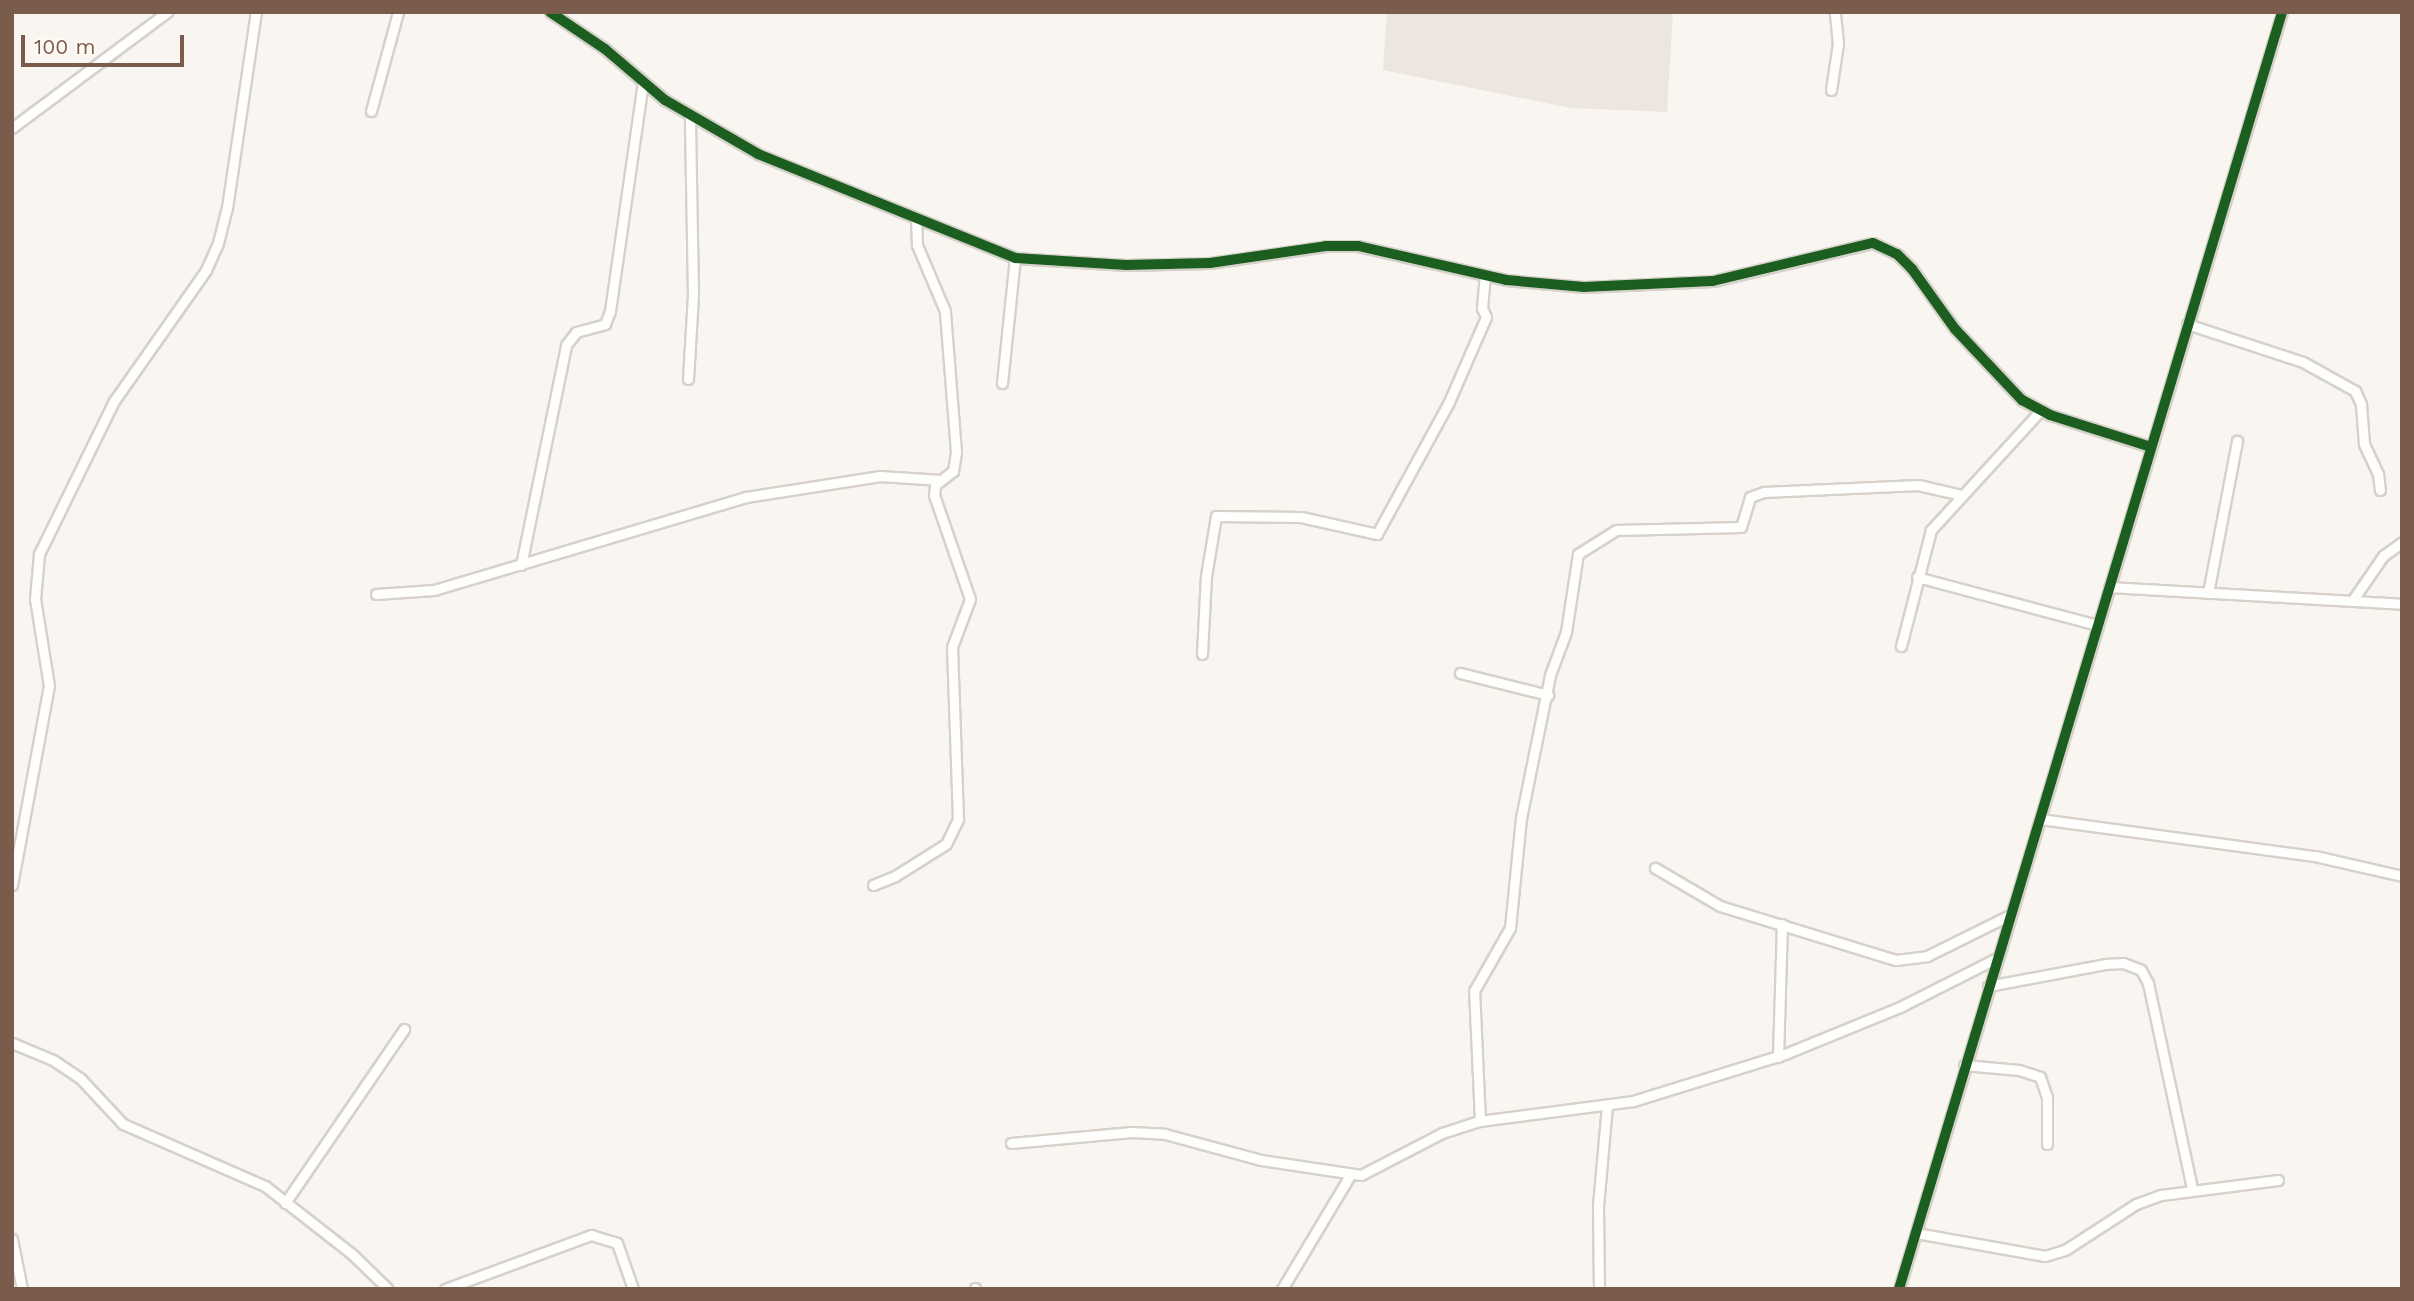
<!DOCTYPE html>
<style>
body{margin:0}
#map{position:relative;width:2414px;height:1301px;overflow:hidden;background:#f9f5f0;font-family:"Work Sans",sans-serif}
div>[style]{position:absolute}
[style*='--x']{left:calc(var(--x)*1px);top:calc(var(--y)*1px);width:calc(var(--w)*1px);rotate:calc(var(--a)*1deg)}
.industrial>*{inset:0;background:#ede5e0}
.roads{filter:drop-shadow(2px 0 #d7d1cb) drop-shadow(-2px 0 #d7d1cb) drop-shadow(0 2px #d7d1cb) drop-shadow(0 -2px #d7d1cb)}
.street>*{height:9px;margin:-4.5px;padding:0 4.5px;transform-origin:4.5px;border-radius:4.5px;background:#fefefd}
.cycleway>*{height:10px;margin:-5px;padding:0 5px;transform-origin:5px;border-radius:5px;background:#1b5e20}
span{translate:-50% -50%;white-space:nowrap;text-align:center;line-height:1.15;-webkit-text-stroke:6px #fffaf3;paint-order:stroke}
.frame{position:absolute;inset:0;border:14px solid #7a5c4d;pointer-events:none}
.scale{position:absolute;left:21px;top:35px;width:163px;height:32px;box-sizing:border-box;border:4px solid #7a5c4d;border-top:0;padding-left:9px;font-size:21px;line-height:24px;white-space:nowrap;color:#7a5c4d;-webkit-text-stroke:5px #fffaf3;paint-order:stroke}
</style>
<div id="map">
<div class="industrial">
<div style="clip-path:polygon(1387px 12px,1673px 12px,1667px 112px,1571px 108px,1383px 70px)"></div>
</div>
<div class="roads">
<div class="street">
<div style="--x:550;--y:12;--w:66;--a:33.9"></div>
<div style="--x:605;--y:49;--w:79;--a:40.4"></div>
<div style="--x:665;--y:100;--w:108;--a:30.1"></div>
<div style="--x:758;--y:154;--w:277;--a:22"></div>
<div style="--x:1015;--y:258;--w:111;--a:3.6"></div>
<div style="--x:1126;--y:265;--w:84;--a:-1.4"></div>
<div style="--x:1210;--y:263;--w:117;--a:-8.3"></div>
<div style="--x:1326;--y:246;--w:32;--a:0"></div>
<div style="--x:1358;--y:246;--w:152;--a:12.9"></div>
<div style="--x:1506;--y:280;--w:78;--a:5.1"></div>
<div style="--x:1584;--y:287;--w:129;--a:-2.7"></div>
<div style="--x:1713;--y:281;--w:164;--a:-13.4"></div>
<div style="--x:1873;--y:243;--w:26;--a:25"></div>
<div style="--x:1897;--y:254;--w:21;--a:45"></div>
<div style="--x:1912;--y:269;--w:74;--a:54.4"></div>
<div style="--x:1955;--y:329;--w:98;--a:46.7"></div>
<div style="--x:2022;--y:400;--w:32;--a:28"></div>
<div style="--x:2050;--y:415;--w:106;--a:17.6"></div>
<div style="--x:1831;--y:90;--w:48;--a:-81.5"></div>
<div style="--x:1838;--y:43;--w:31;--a:-96"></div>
<div style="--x:371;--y:111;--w:103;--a:-74.7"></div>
<div style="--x:12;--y:128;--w:194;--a:-36.8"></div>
<div style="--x:2187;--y:324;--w:122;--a:18.1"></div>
<div style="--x:2303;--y:362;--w:60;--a:29.1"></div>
<div style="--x:2355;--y:391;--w:14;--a:65"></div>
<div style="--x:2361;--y:404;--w:40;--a:85.7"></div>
<div style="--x:2364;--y:444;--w:33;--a:65"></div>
<div style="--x:2378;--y:474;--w:16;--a:83"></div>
<div style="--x:688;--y:379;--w:84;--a:-86.6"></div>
<div style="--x:693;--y:295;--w:179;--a:-91"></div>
<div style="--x:1002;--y:383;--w:126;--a:-84.1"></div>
<div style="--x:521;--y:565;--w:225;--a:-78.4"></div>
<div style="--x:566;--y:345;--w:16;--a:-52"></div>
<div style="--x:576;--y:332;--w:30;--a:-15"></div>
<div style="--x:605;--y:324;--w:14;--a:-69"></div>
<div style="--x:610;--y:311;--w:231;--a:-81.8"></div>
<div style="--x:1917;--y:577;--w:186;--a:14.9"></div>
<div style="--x:2109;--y:587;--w:293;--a:3.3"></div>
<div style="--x:2208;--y:593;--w:155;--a:-79.2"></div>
<div style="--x:376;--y:594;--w:58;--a:-3.9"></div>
<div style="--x:434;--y:590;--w:326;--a:-16.6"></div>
<div style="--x:746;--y:497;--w:136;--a:-8.9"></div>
<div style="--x:880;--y:476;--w:61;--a:3.8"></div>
<div style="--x:2352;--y:601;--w:55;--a:-55.4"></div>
<div style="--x:2383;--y:556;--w:24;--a:-36"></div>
<div style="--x:1901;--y:646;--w:120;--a:-75.5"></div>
<div style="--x:1931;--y:530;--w:163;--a:-47.5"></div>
<div style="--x:1202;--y:654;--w:78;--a:-87.1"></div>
<div style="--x:1206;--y:576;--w:61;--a:-80.5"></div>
<div style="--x:1216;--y:516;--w:85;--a:0.7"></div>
<div style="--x:1301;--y:517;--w:78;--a:12.6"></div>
<div style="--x:1377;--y:534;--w:148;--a:-61.4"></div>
<div style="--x:1448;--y:404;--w:95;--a:-66.4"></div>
<div style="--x:1486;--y:317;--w:10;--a:-114"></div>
<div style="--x:1482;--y:308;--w:33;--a:-85"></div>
<div style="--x:1460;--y:673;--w:91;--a:14"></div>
<div style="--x:2040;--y:819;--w:277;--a:7.7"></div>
<div style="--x:2315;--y:856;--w:89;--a:12.9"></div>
<div style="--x:1655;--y:868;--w:75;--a:30.3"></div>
<div style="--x:1720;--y:906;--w:184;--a:17.1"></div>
<div style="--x:1896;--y:960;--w:31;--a:-7"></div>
<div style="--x:1927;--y:956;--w:93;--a:-26.3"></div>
<div style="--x:12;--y:885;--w:202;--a:-79.5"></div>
<div style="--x:49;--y:686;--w:88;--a:-99.1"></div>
<div style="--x:35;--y:599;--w:45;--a:-84.9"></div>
<div style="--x:39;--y:554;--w:170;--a:-63.9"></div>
<div style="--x:114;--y:401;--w:160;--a:-54.9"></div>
<div style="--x:206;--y:270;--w:30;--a:-66"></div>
<div style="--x:218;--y:243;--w:36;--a:-76"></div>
<div style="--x:227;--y:208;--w:198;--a:-81.6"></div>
<div style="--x:873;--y:885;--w:24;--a:-22"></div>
<div style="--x:895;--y:876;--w:60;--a:-32.1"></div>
<div style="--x:946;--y:844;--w:28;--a:-64"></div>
<div style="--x:958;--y:819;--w:172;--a:-92"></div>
<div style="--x:952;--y:647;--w:51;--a:-69.4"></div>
<div style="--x:970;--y:599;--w:110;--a:-109.1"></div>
<div style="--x:934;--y:495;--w:10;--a:-84"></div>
<div style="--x:935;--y:485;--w:23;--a:-38"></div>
<div style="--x:953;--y:471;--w:19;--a:-81"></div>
<div style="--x:956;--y:452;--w:141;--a:-94.5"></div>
<div style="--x:945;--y:311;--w:72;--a:-113"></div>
<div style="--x:917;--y:245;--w:26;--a:-92"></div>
<div style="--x:1988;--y:986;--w:119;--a:-10.6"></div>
<div style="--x:2105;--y:964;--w:18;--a:-3"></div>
<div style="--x:2123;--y:963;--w:19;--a:21"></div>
<div style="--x:2141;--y:970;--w:15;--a:62"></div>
<div style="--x:2148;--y:983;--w:210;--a:77.9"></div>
<div style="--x:12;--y:1043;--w:44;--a:22.5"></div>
<div style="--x:53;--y:1060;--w:34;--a:34"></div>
<div style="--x:81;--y:1079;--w:62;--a:47"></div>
<div style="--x:123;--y:1124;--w:155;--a:23.6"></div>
<div style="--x:265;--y:1186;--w:110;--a:38"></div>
<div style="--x:352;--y:1254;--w:50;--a:44.2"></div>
<div style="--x:1778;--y:1057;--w:133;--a:-88.3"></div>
<div style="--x:1964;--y:1065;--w:55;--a:5.2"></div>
<div style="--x:2019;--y:1070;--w:22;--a:18"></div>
<div style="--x:2040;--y:1077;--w:21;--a:71"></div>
<div style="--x:2047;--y:1097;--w:47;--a:90"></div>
<div style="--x:1480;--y:1121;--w:130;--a:-92.6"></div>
<div style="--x:1474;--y:991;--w:73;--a:-60.3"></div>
<div style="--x:1510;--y:928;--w:111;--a:-84.3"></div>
<div style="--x:1521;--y:818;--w:146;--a:-78.5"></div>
<div style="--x:1550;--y:675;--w:46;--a:-69.6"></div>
<div style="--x:1566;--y:632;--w:79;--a:-81.3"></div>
<div style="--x:1578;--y:554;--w:45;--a:-32.3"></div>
<div style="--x:1616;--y:530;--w:125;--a:-1.4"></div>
<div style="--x:1741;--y:527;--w:31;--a:-73"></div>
<div style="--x:1750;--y:497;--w:15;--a:-20"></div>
<div style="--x:1764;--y:492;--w:154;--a:-2.6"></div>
<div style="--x:1918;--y:485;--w:44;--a:13.1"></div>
<div style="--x:1011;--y:1143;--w:121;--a:-5.2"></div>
<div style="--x:1131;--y:1132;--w:34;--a:3"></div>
<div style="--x:1165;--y:1134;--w:99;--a:15.2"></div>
<div style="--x:1261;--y:1160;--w:101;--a:8.5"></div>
<div style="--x:1361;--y:1175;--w:91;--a:-27.4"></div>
<div style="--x:1442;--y:1133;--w:40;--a:-18"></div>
<div style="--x:1480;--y:1121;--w:154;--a:-7.4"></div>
<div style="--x:1633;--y:1101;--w:159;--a:-17.2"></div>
<div style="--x:1785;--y:1054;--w:124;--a:-22.2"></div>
<div style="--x:1900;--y:1007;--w:109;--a:-26.8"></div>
<div style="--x:285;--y:1203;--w:211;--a:-55.6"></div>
<div style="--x:1916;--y:1233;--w:131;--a:10.1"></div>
<div style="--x:2045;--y:1256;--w:21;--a:-17"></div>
<div style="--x:2065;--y:1250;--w:85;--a:-32.9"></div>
<div style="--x:2136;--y:1204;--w:27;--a:-20"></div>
<div style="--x:2161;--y:1195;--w:118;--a:-7.3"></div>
<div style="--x:12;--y:1239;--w:51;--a:78.7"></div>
<div style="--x:975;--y:1288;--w:1;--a:90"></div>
<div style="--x:445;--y:1289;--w:156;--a:-20.3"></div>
<div style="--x:591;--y:1235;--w:27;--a:17"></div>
<div style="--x:617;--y:1243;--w:49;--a:70.8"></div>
<div style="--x:1282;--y:1289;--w:131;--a:-59.1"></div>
<div style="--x:1599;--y:1289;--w:83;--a:-90.7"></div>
<div style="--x:1598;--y:1206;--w:100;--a:-84.9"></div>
<div style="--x:1899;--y:1289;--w:1333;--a:-73.3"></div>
</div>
</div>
<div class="cycleway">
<div style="--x:550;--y:12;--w:66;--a:33.9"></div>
<div style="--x:605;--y:49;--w:79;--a:40.4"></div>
<div style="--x:665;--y:100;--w:108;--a:30.1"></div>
<div style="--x:758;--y:154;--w:277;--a:22"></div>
<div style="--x:1015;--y:258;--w:111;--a:3.6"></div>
<div style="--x:1126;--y:265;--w:84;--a:-1.4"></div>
<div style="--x:1210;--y:263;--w:117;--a:-8.3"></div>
<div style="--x:1326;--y:246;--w:32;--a:0"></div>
<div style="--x:1358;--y:246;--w:152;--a:12.9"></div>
<div style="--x:1506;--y:280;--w:78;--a:5.1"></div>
<div style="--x:1584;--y:287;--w:129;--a:-2.7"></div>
<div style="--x:1713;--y:281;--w:164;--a:-13.4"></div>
<div style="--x:1873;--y:243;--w:26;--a:25"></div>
<div style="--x:1897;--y:254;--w:21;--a:45"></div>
<div style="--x:1912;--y:269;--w:74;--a:54.4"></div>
<div style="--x:1955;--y:329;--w:98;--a:46.7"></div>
<div style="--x:2022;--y:400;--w:32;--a:28"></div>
<div style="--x:2050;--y:415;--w:106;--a:17.6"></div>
<div style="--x:1899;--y:1289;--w:1333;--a:-73.3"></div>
</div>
<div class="frame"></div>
<div class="scale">100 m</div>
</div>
